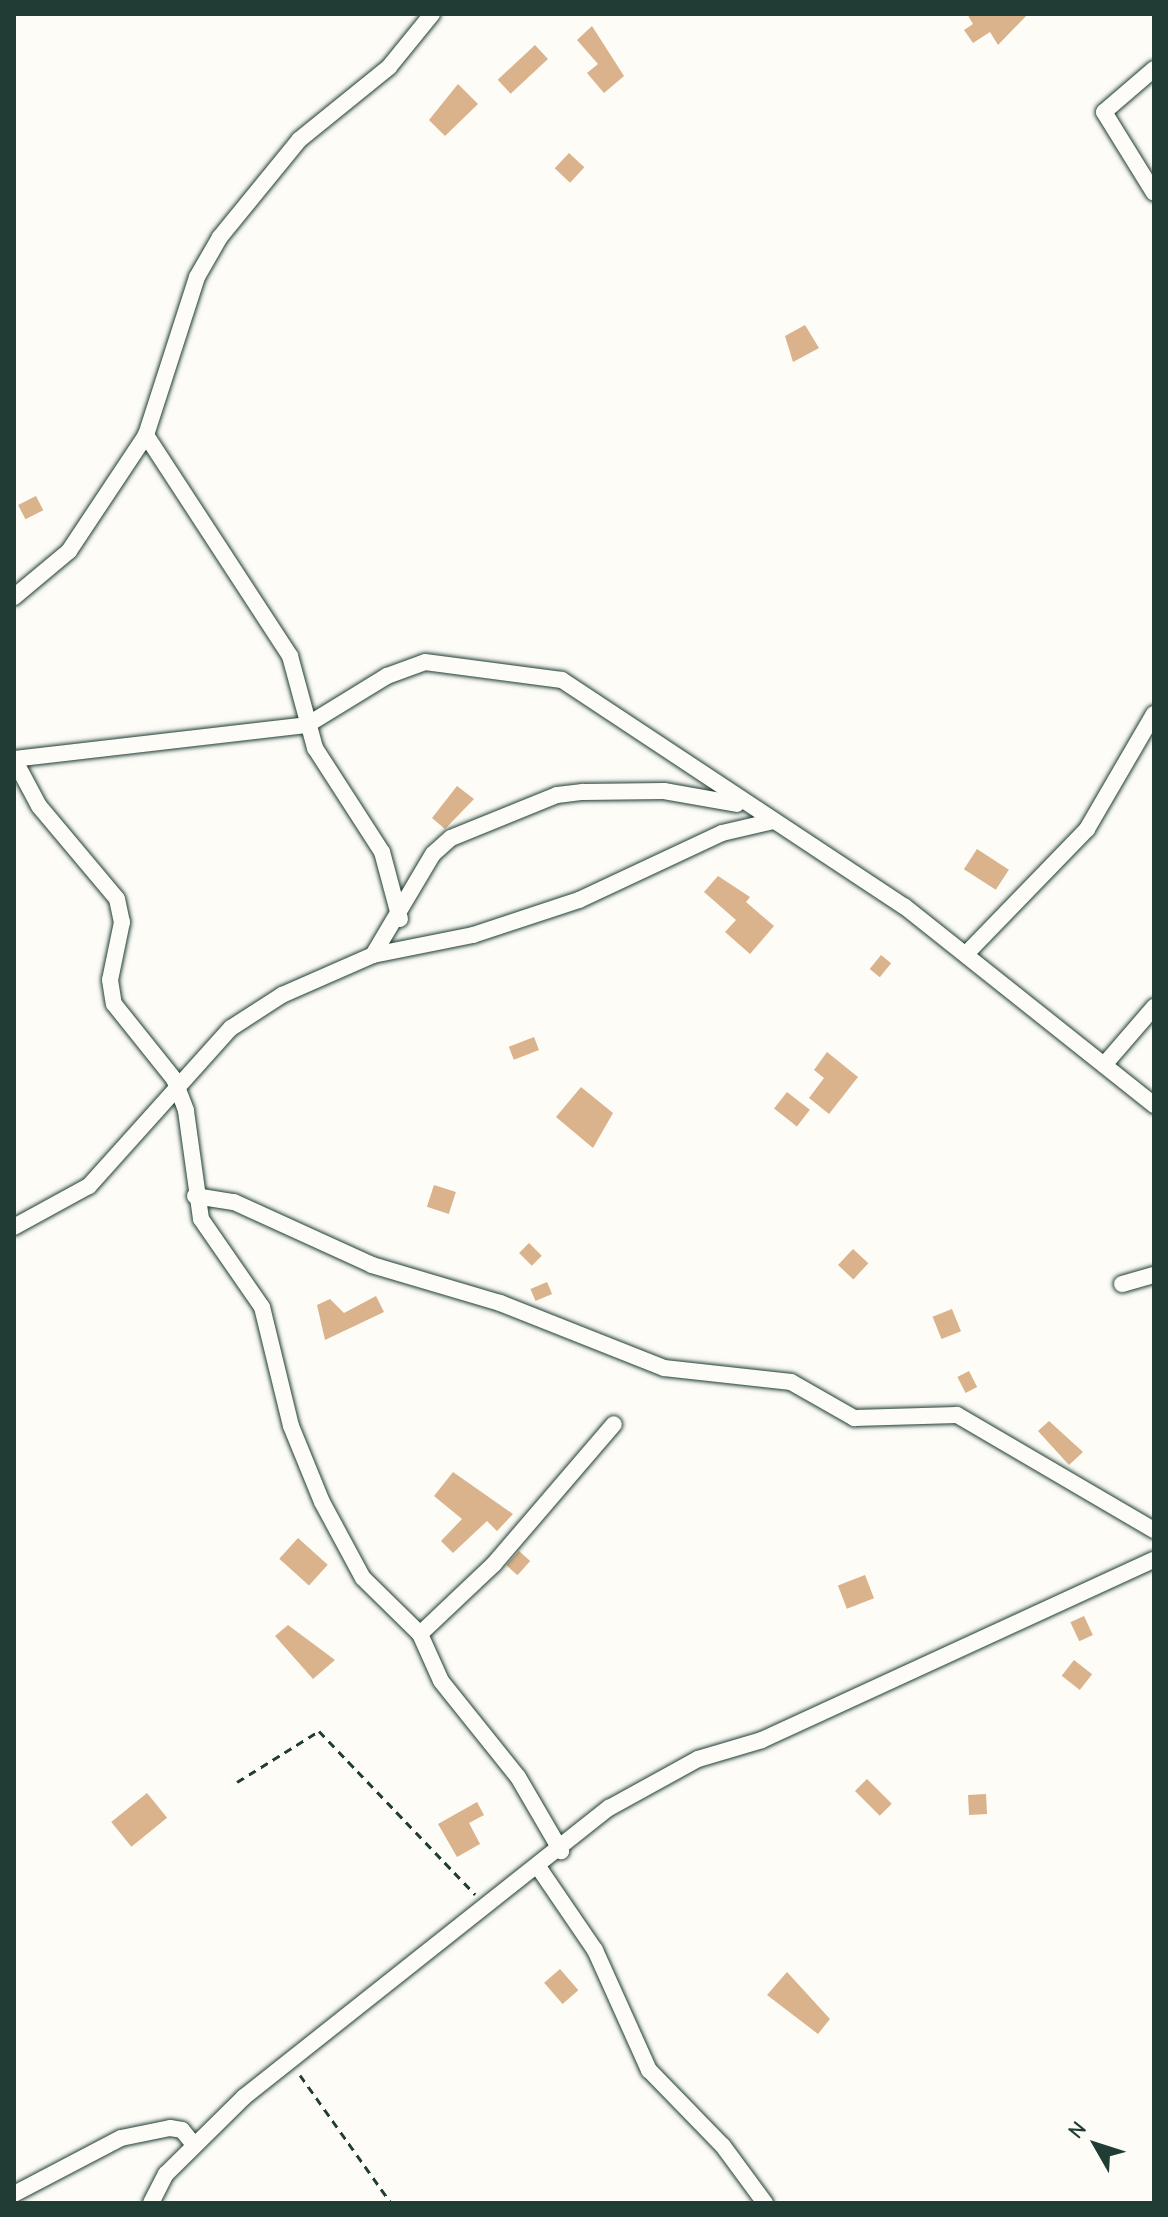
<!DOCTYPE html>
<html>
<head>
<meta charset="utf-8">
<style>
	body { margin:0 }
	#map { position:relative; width:1168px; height:2217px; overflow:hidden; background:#fdfcf7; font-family:"Comic Neue",sans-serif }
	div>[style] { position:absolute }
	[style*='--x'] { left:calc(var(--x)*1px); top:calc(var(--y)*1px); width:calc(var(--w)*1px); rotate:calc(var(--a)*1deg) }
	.building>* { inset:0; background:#dab28b; transform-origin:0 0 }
	.path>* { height:3px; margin-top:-1.5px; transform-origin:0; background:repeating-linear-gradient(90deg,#1f3d34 0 8px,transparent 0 14px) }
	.roads { filter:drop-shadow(0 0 2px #1f3d34) drop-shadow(0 0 2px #1f3d34) }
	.street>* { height:16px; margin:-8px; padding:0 8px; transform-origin:8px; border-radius:8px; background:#fdfcf7 }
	span { translate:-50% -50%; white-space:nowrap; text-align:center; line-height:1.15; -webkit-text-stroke:6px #fdfcf7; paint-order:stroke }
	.frame { position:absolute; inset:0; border:16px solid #1f3d34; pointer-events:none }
	.north { position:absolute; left:1056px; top:2105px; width:80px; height:80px; -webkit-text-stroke:6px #fdfcf7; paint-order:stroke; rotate:309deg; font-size:22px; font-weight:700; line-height:32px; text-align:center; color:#1f3d34 }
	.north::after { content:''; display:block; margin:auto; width:28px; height:36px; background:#1f3d34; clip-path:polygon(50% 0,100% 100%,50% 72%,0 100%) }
</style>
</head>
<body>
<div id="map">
	<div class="building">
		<div style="clip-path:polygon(967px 14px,1028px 14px,998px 45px,990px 32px,973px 43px,964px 30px,973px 24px)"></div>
		<div style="clip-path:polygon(592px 26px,624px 76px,604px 93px,587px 73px,598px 64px,577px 40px)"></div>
		<div style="left:535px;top:45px;width:19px;height:51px;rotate:47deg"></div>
		<div style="clip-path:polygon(458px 84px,478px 104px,445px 136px,429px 120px)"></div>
		<div style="left:569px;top:153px;width:21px;height:21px;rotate:43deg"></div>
		<div style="clip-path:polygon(805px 325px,819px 348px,793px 362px,785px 336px)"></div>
		<div style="left:36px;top:496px;width:16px;height:20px;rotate:63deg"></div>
		<div style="clip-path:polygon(457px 786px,474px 799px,445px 829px,432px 818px)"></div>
		<div style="left:977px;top:849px;width:38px;height:24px;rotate:33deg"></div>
		<div style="clip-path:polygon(718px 876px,750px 897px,746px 902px,774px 926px,750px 954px,725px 932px,736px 920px,704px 892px)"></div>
		<div style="left:881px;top:955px;width:13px;height:18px;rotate:39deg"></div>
		<div style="left:534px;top:1037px;width:14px;height:27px;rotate:69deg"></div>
		<div style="clip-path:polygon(827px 1052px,858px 1077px,829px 1114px,809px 1098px,824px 1078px,814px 1070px)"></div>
		<div style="clip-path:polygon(581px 1087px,613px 1113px,593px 1148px,556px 1117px)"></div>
		<div style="left:787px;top:1092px;width:29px;height:21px;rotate:38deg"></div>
		<div style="left:434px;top:1185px;width:23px;height:23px;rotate:18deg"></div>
		<div style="left:529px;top:1243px;width:18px;height:14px;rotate:45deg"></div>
		<div style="left:853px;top:1249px;width:21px;height:22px;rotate:43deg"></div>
		<div style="left:547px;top:1282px;width:13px;height:18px;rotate:67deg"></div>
		<div style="clip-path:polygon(376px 1296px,384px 1312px,325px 1340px,317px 1305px,330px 1299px,344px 1313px)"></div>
		<div style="left:952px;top:1309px;width:24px;height:21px;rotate:68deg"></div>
		<div style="left:969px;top:1371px;width:18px;height:13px;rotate:63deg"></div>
		<div style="clip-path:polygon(1049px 1421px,1083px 1452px,1069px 1465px,1038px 1431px)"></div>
		<div style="clip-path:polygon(453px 1472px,513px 1514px,497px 1531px,487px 1521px,453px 1553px,441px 1541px,462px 1519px,434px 1496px)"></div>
		<div style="left:298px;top:1538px;width:40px;height:28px;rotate:42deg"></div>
		<div style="left:519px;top:1551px;width:15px;height:19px;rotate:42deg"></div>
		<div style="left:865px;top:1575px;width:25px;height:29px;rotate:69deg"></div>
		<div style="left:1084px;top:1616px;width:21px;height:15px;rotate:65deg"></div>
		<div style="clip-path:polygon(288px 1625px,335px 1660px,313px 1679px,275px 1636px)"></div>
		<div style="left:1074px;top:1660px;width:23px;height:20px;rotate:38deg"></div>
		<div style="left:867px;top:1779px;width:35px;height:17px;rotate:45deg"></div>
		<div style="left:147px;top:1793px;width:32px;height:46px;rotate:51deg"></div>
		<div style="left:986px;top:1794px;width:20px;height:18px;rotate:87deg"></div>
		<div style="clip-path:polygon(477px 1802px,484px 1815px,469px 1823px,480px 1844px,457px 1857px,438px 1824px)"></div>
		<div style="left:560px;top:1969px;width:28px;height:21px;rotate:49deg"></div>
		<div style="clip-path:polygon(787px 1972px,830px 2019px,818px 2034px,767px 1995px)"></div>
	</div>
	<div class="path">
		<div style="--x:237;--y:1782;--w:97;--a:-31.9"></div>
		<div style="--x:319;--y:1731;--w:226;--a:46.3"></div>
		<div style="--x:300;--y:2075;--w:157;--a:54.6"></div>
	</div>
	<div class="roads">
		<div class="street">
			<div style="--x:1154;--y:69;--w:66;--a:139.3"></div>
			<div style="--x:1104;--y:112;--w:95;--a:58.3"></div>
			<div style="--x:14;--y:597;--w:72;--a:-39.9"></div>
			<div style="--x:69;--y:551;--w:139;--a:-56.4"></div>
			<div style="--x:14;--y:759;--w:295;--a:-6.6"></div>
			<div style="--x:307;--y:725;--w:94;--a:-31.5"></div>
			<div style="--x:387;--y:676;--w:40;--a:-20.2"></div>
			<div style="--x:425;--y:662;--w:138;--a:7.5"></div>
			<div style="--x:562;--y:680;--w:410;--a:33.5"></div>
			<div style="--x:904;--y:906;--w:320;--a:38.5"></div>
			<div style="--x:14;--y:759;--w:53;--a:62"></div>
			<div style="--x:39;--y:806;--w:121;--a:50"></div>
			<div style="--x:117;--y:899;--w:24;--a:78"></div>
			<div style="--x:122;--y:922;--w:59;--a:101.7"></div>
			<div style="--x:110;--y:980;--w:24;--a:81"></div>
			<div style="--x:114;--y:1004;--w:96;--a:51.3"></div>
			<div style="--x:174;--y:1079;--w:34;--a:69"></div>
			<div style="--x:186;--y:1111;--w:109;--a:82.1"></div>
			<div style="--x:201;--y:1219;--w:107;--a:55.3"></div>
			<div style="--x:262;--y:1307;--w:122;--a:76.3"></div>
			<div style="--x:291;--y:1426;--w:82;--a:67.8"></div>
			<div style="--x:322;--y:1502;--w:86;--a:61.7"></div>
			<div style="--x:363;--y:1578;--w:80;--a:44.5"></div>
			<div style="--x:420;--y:1634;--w:51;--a:65.9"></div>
			<div style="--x:441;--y:1681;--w:123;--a:51.3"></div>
			<div style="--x:518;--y:1777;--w:86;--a:59.8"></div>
			<div style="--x:400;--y:919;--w:69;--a:-105"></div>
			<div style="--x:382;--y:852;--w:124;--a:-122.8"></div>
			<div style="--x:315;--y:748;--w:95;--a:-105.2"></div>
			<div style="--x:290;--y:656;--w:264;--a:-123.1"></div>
			<div style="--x:146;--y:435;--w:166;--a:-72.1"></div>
			<div style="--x:197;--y:277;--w:46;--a:-60.1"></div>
			<div style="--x:220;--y:237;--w:125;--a:-50.8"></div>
			<div style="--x:299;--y:140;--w:116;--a:-39"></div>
			<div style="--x:389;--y:67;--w:68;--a:-50.9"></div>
			<div style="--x:967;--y:953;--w:173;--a:-45.9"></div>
			<div style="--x:1087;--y:829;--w:133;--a:-59.8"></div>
			<div style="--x:373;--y:955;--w:102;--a:-11.3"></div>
			<div style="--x:473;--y:935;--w:112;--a:-18.3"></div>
			<div style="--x:579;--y:900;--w:158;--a:-25.1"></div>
			<div style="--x:722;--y:833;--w:53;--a:-13"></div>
			<div style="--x:1104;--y:1065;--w:77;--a:-49.2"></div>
			<div style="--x:195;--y:1196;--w:39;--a:9"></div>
			<div style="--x:234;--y:1202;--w:152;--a:24.5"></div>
			<div style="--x:372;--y:1265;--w:134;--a:16.5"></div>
			<div style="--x:500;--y:1303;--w:176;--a:21.6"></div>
			<div style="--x:664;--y:1368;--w:128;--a:6.3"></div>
			<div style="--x:791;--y:1382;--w:73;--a:29.7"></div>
			<div style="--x:854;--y:1418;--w:103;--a:-1.7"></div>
			<div style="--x:957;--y:1415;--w:228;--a:30.3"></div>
			<div style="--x:14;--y:1227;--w:85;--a:-28.7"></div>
			<div style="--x:89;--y:1186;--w:212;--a:-48.1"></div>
			<div style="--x:231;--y:1028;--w:61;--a:-32.9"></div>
			<div style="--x:282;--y:995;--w:99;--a:-23.7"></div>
			<div style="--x:373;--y:955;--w:117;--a:-59.3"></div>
			<div style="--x:433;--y:854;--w:24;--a:-42"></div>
			<div style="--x:451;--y:838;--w:114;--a:-22.1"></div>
			<div style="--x:557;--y:795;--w:26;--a:-7"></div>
			<div style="--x:583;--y:792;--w:81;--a:-0.7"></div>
			<div style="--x:664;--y:791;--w:74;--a:10.1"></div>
			<div style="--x:1122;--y:1284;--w:33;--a:-16"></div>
			<div style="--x:420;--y:1634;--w:102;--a:-43.4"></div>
			<div style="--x:494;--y:1564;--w:184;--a:-49.4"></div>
			<div style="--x:539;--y:1868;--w:99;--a:55.7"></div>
			<div style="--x:595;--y:1950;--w:132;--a:65.8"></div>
			<div style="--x:649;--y:2070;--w:106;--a:45.8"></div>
			<div style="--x:723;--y:2146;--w:71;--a:53.6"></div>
			<div style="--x:14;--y:2194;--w:121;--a:-27.6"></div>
			<div style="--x:121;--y:2138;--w:50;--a:-11.5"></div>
			<div style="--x:170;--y:2128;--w:12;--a:9"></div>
			<div style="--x:182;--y:2130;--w:19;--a:51"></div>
			<div style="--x:151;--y:2203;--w:33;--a:-63"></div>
			<div style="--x:166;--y:2174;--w:110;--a:-44.6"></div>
			<div style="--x:244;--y:2097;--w:466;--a:-38.4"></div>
			<div style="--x:609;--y:1808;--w:102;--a:-28.8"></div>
			<div style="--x:698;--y:1759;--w:67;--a:-16.5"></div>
			<div style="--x:762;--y:1740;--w:431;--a:-24.7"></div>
		</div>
	</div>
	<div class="frame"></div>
	<div class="north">N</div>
</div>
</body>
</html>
